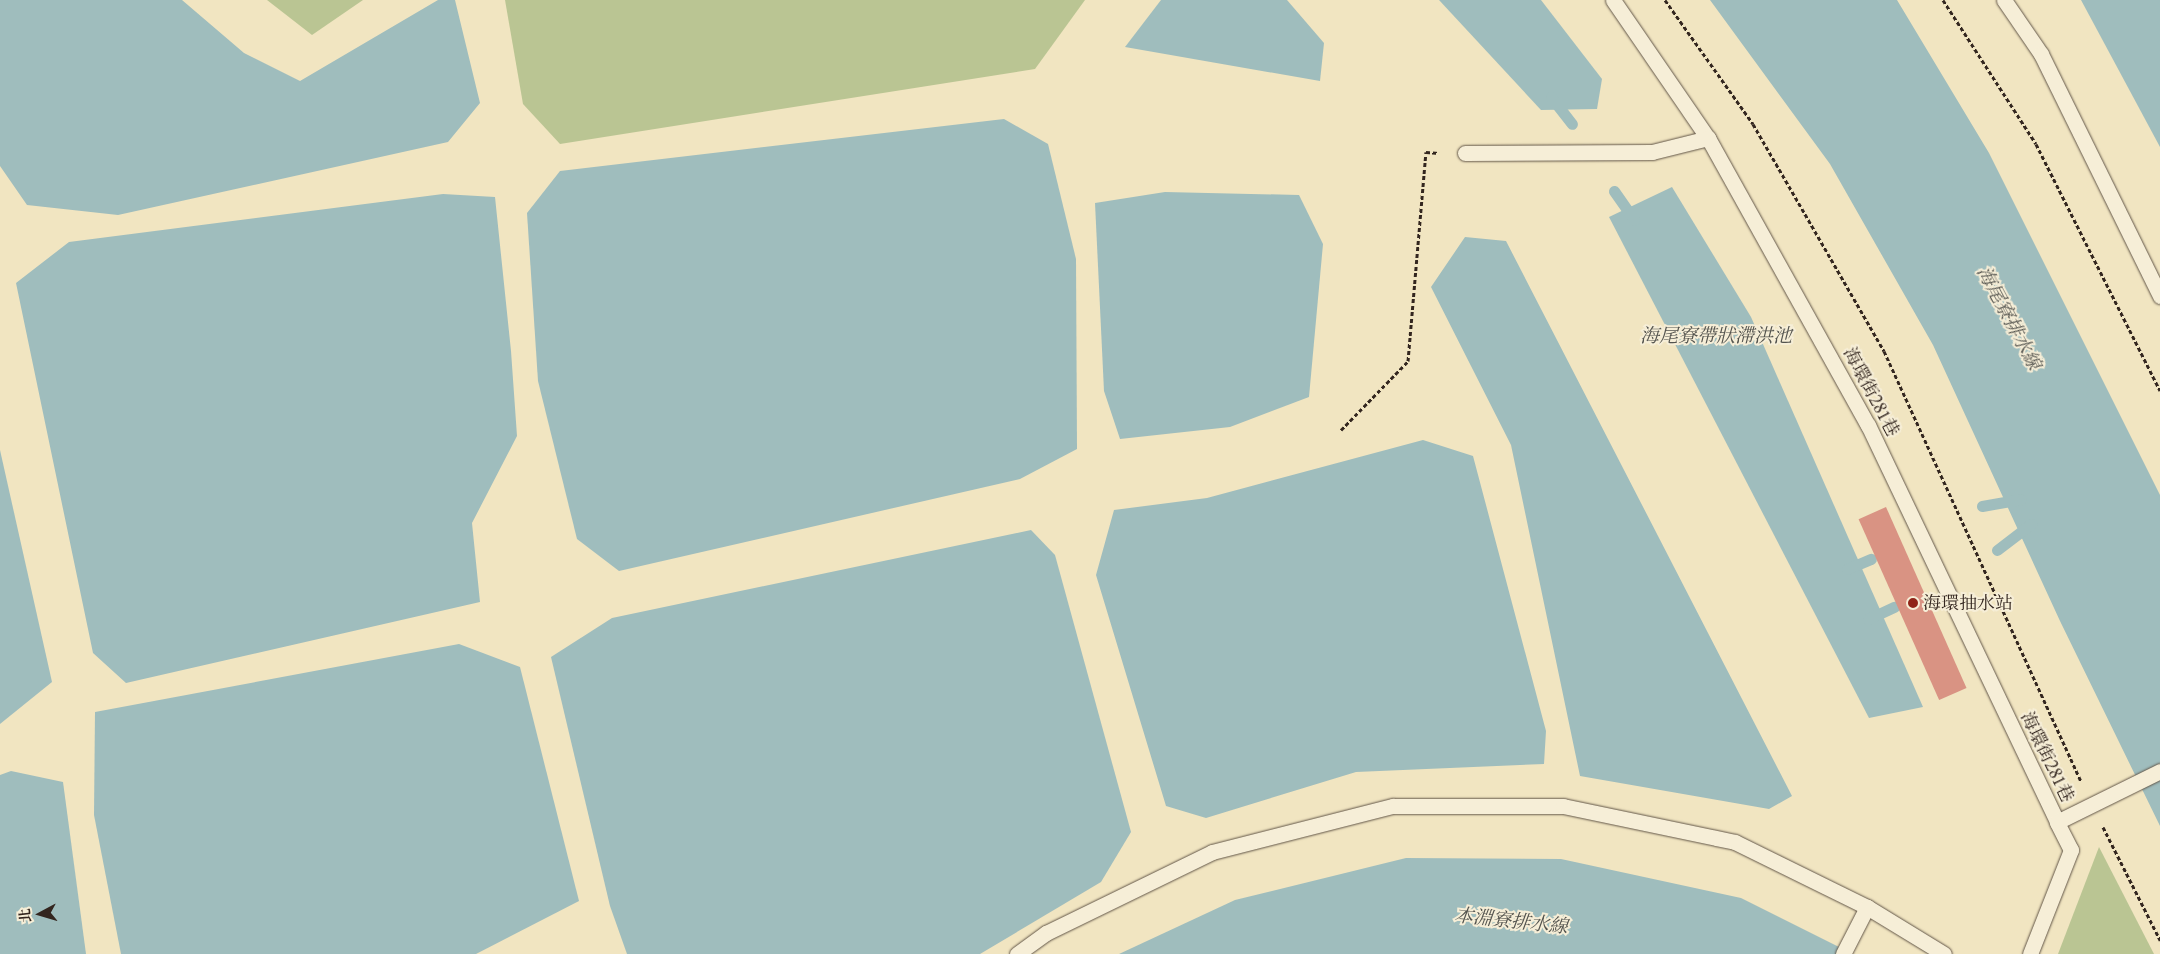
<!DOCTYPE html>
<html>
<head>
<meta charset="utf-8">
<style>
	body { margin:0 }
	#map { position:relative; width:2160px; height:954px; overflow:hidden; background:#f1e5c1; font-family:"EB Garamond","Noto Serif TC",serif }
	div>[style] { position:absolute }
	[style*='--x'] { left:calc(var(--x)*1px); top:calc(var(--y)*1px); width:calc(var(--w)*1px); rotate:calc(var(--a)*1deg) }
	.green>* { inset:0; background:#bac593 }
	.water>* { inset:0; background:#9fbdbd }
	.stream>* { height:11px; margin:-5.5px; padding:0 5.5px; transform-origin:5.5px; border-radius:5.5px; background:#9fbdbd }
	.building>* { inset:0; background:#d99383; transform-origin:0 0 }
	.path>* { height:3px; margin-top:-1.5px; transform-origin:0; background:repeating-linear-gradient(90deg,#33261f 0 4px,transparent 0 6.5px) }
	.roads { filter:drop-shadow(0 0 1px #625648) drop-shadow(0 0 1px #625648) }
	.lane>* { height:15px; margin:-7.5px; padding:0 7.5px; transform-origin:7.5px; border-radius:7.5px; background:#f6eed7 }
	.dots>* { width:14px; height:14px; translate:-50% -50%; box-sizing:border-box; border:2px solid #f6eed7; border-radius:50% }
	span { translate:-50% -50%; white-space:nowrap; text-align:center; line-height:1.15; -webkit-text-stroke:4px #f6eed7; paint-order:stroke }
	.street-label { font-size:18px; color:#33261f }
	.poi-label { font-size:18px; color:#33261f }
	.left { translate:0 -50%; text-align:left }
	.water-label { font-size:19px; color:#53534e; font-style:italic }
	.north { position:absolute; left:15px; top:889px; width:50px; height:50px; -webkit-text-stroke:4px #f6eed7; paint-order:stroke; rotate:264deg; font-size:14px; font-weight:700; line-height:20px; text-align:center; color:#33261f }
	.north::after { content:''; display:block; margin:auto; width:18px; height:22px; background:#33261f; clip-path:polygon(50% 0,100% 100%,50% 72%,0 100%) }
</style>
</head>
<body>
<div id="map">
	<div class="green">
		<div style="clip-path:polygon(267px 0,363px 0,312px 35px)"></div>
		<div style="clip-path:polygon(505px 0,1085px 0,1035px 69px,560px 144px,523px 104px)"></div>
		<div style="clip-path:polygon(2099px 847px,2154px 954px,2058px 954px)"></div>
	</div>
	<div class="water">
		<div style="clip-path:polygon(0 0,182px 0,244px 53px,300px 81px,438px 0,455px 0,480px 103px,448px 142px,118px 215px,27px 205px,0 166px)"></div>
		<div style="clip-path:polygon(1161px 0,1287px 0,1324px 43px,1320px 81px,1125px 47px)"></div>
		<div style="clip-path:polygon(1439px 0,1541px 0,1602px 79px,1597px 109px,1541px 110px)"></div>
		<div style="clip-path:polygon(1710px 0,1897px 0,1989px 153px,2160px 495px,2160px 826px,2060px 621px,1933px 345px,1830px 164px)"></div>
		<div style="clip-path:polygon(2081px 0,2160px 0,2160px 147px)"></div>
		<div style="clip-path:polygon(1004px 119px,1048px 144px,1076px 259px,1077px 449px,1020px 479px,619px 571px,577px 539px,538px 381px,527px 213px,560px 171px)"></div>
		<div style="clip-path:polygon(1672px 187px,1751px 317px,1923px 707px,1869px 718px,1609px 217px)"></div>
		<div style="clip-path:polygon(1165px 192px,1299px 195px,1323px 244px,1309px 397px,1230px 427px,1120px 439px,1104px 391px,1095px 203px)"></div>
		<div style="clip-path:polygon(443px 194px,495px 197px,511px 351px,517px 436px,472px 523px,480px 602px,126px 683px,93px 653px,16px 283px,69px 242px)"></div>
		<div style="clip-path:polygon(1465px 237px,1506px 241px,1792px 796px,1769px 809px,1580px 776px,1511px 445px,1431px 287px)"></div>
		<div style="clip-path:polygon(1423px 440px,1473px 456px,1546px 731px,1544px 764px,1356px 772px,1206px 818px,1166px 806px,1096px 575px,1114px 510px,1207px 498px)"></div>
		<div style="clip-path:polygon(0 450px,52px 682px,0 724px)"></div>
		<div style="clip-path:polygon(1031px 530px,1055px 555px,1131px 832px,1101px 882px,980px 954px,627px 954px,610px 906px,551px 657px,612px 618px)"></div>
		<div style="clip-path:polygon(459px 644px,520px 667px,579px 901px,476px 954px,121px 954px,94px 815px,95px 712px)"></div>
		<div style="clip-path:polygon(11px 771px,63px 782px,86px 954px,0 954px,0 775px)"></div>
		<div style="clip-path:polygon(1406px 858px,1561px 859px,1741px 898px,1853px 954px,1119px 954px,1235px 900px)"></div>
	</div>
	<div class="stream">
		<div style="--x:1551;--y:97;--w:34;--a:52"></div>
		<div style="--x:1614;--y:191;--w:35;--a:55"></div>
		<div style="--x:1982;--y:506;--w:39;--a:-10"></div>
		<div style="--x:1997;--y:550;--w:43;--a:-37.4"></div>
		<div style="--x:1847;--y:569;--w:26;--a:-23"></div>
		<div style="--x:1868;--y:619;--w:29;--a:-25"></div>
	</div>
	<div class="building">
		<div style="left:1886px;top:507px;width:198px;height:30px;rotate:66deg"></div>
	</div>
	<div class="path">
		<div style="--x:1665;--y:0;--w:152;--a:54.6"></div>
		<div style="--x:1753;--y:124;--w:262;--a:60"></div>
		<div style="--x:1884;--y:351;--w:473;--a:65.4"></div>
		<div style="--x:1943;--y:0;--w:171;--a:57.1"></div>
		<div style="--x:2036;--y:144;--w:276;--a:63.3"></div>
		<div style="--x:1341;--y:430;--w:96;--a:-45.8"></div>
		<div style="--x:1408;--y:361;--w:210;--a:-85.1"></div>
		<div style="--x:1426;--y:152;--w:13;--a:4"></div>
		<div style="--x:2103;--y:827;--w:127;--a:63.2"></div>
	</div>
	<div class="roads">
		<div class="lane">
			<div style="--x:1613;--y:0;--w:168;--a:55.5"></div>
			<div style="--x:1708;--y:138;--w:329;--a:60.9"></div>
			<div style="--x:1868;--y:425;--w:440;--a:64.5"></div>
			<div style="--x:2004;--y:0;--w:65;--a:55.6"></div>
			<div style="--x:2041;--y:54;--w:270;--a:63.8"></div>
			<div style="--x:1465;--y:153;--w:187;--a:-0.3"></div>
			<div style="--x:1652;--y:152;--w:58;--a:-14"></div>
			<div style="--x:1017;--y:954;--w:36;--a:-36"></div>
			<div style="--x:1046;--y:933;--w:185;--a:-26"></div>
			<div style="--x:1212;--y:852;--w:187;--a:-14.3"></div>
			<div style="--x:1393;--y:806;--w:170;--a:0"></div>
			<div style="--x:1563;--y:806;--w:176;--a:11.8"></div>
			<div style="--x:1735;--y:842;--w:147;--a:26.2"></div>
			<div style="--x:1867;--y:907;--w:90;--a:31.4"></div>
			<div style="--x:1843;--y:954;--w:53;--a:-62.9"></div>
			<div style="--x:2030;--y:954;--w:112;--a:-68.5"></div>
			<div style="--x:2071;--y:850;--w:31;--a:-117"></div>
			<div style="--x:2057;--y:822;--w:115;--a:-26.3"></div>
		</div>
	</div>
	<div class="dots">
		<div style="left:1913px;top:603px;background:#8f2418"></div>
	</div>
	<div class="street-label">
		<span style="left:1871px;top:392px;rotate:62deg">海環街281巷</span>
		<span style="left:2047px;top:757px;rotate:64deg">海環街281巷</span>
	</div>
	<div class="poi-label">
		<span class="left" style="left:1923px;top:603px">海環抽水站</span>
	</div>
	<div class="water-label">
		<span style="left:2009px;top:318px;rotate:62deg">海尾寮排水線</span>
		<span style="left:1716px;top:336px">海尾寮帶狀滯洪池</span>
		<span style="left:1511px;top:921px;rotate:6deg">本淵寮排水線</span>
	</div>
	<div class="north">北</div>
</div>
</body>
</html>
